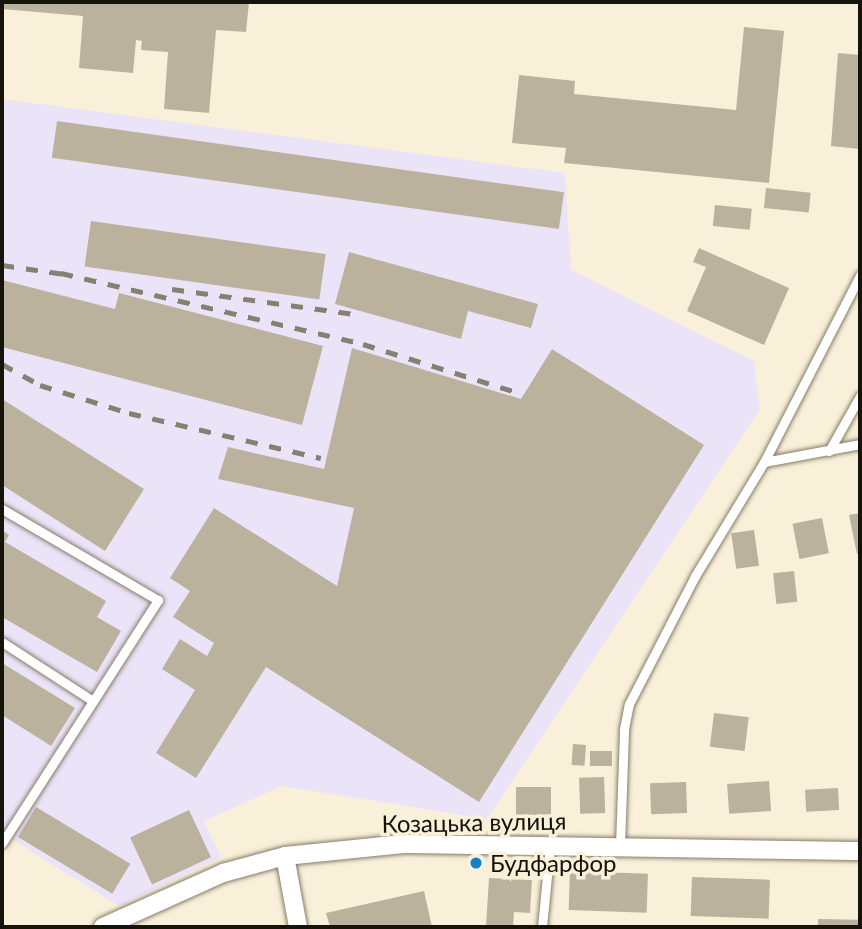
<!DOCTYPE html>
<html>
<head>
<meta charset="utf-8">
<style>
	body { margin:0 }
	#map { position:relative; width:862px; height:929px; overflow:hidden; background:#f9f0da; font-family:Lato,sans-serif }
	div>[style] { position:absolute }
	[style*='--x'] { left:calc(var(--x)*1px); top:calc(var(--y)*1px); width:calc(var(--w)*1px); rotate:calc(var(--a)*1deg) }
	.industrial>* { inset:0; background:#ebe3f8 }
	.building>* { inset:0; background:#bbb29d; transform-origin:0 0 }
	.roads { filter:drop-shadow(0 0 2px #857d69) drop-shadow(0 0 2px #857d69) }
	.service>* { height:9px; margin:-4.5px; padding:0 4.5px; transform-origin:4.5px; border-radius:4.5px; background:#fff }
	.minor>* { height:18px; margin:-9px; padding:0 9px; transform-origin:9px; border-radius:9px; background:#fff }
	.rail>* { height:5px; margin-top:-2.5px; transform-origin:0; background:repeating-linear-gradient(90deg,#868071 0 12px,transparent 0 24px) }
	.dots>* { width:19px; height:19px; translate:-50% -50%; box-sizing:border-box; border:4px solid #f9f0da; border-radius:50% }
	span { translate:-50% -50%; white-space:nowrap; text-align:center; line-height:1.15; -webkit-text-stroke:7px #f9f0da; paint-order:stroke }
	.street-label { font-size:24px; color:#16130b }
	.poi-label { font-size:24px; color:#16130b }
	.left { translate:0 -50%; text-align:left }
	.frame { position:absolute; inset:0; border:4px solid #16130b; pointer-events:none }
</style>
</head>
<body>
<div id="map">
	<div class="industrial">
		<div style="clip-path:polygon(2px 99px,565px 173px,571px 270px,754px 361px,760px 409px,487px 819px,282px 786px,204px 821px,221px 857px,119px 906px,2px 833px)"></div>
	</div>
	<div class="building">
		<div style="clip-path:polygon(2px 2px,249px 2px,246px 32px,216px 30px,209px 113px,164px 109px,168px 52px,141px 50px,142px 41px,136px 40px,133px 73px,79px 68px,83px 16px,2px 9px)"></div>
		<div style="clip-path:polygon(744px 27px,784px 31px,769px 183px,564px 163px,566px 148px,512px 143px,519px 75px,575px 81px,574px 94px,736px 110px)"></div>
		<div style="clip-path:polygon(838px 53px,860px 55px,860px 149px,831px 146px)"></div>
		<div style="left:57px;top:121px;width:512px;height:37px;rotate:8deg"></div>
		<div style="left:766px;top:188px;width:45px;height:20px;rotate:6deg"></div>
		<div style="left:715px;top:205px;width:37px;height:21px;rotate:6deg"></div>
		<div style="left:91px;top:221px;width:237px;height:46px;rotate:8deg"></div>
		<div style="clip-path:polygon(699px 248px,789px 288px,764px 345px,687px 311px,706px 267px,693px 262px)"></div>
		<div style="clip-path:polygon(349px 252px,538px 304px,531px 328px,468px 311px,461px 339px,335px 304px)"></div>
		<div style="clip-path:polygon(2px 280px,115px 309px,119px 293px,323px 346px,302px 425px,2px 347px)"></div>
		<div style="clip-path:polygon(352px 348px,521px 399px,552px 349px,704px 445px,479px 802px,266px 667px,196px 778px,156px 753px,195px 690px,162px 669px,180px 639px,207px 656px,214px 643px,173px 617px,190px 591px,170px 578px,214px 508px,337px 586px,354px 508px,218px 479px,228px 447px,324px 469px)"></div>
		<div style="clip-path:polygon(2px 399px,144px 489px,105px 551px,2px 485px)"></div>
		<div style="clip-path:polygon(860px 513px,860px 553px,857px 554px,849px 515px)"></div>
		<div style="left:822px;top:518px;width:36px;height:30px;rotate:79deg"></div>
		<div style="clip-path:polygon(2px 530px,9px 535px,5px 542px,106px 601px,97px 617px,121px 631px,97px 672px,2px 617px)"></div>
		<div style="left:754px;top:530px;width:36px;height:23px;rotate:82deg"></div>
		<div style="left:794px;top:571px;width:31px;height:21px;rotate:84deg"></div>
		<div style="clip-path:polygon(2px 663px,75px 708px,51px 746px,2px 715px)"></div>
		<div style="left:714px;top:713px;width:35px;height:34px;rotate:7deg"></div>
		<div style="left:573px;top:744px;width:13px;height:21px;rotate:4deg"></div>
		<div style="left:590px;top:751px;width:22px;height:15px"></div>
		<div style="left:604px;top:777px;width:36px;height:25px;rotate:88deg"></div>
		<div style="left:769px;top:781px;width:30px;height:42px;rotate:86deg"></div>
		<div style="left:686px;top:782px;width:31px;height:36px;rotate:88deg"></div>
		<div style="left:516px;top:787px;width:35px;height:28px"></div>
		<div style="left:838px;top:788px;width:22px;height:33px;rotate:87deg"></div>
		<div style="left:36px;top:807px;width:110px;height:35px;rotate:31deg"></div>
		<div style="left:189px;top:810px;width:52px;height:65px;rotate:65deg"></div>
		<div style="left:570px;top:871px;width:78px;height:39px;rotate:2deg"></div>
		<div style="left:692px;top:877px;width:78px;height:39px;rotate:2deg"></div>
		<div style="clip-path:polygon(489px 878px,532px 880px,530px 913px,514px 912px,513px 927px,486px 927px)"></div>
		<div style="clip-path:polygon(424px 891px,432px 927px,330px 927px,326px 913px)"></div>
		<div style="left:818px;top:919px;width:42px;height:8px;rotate:1deg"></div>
	</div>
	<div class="roads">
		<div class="service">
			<div style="--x:829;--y:451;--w:63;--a:-60.6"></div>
			<div style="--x:764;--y:462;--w:98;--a:-10.6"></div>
			<div style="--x:2;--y:509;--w:181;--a:30.3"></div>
			<div style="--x:158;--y:600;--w:289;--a:122.7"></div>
			<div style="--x:2;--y:642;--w:108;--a:33"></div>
			<div style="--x:620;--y:846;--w:117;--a:-88"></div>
			<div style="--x:624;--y:729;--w:25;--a:-79"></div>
			<div style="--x:629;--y:704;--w:144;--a:-62.7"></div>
			<div style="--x:695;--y:576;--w:133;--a:-58.8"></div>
			<div style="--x:764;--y:462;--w:210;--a:-62.8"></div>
			<div style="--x:542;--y:927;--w:82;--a:-84.4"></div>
		</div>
		<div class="minor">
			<div style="--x:285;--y:856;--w:72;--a:79.6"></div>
			<div style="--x:103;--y:927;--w:132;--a:-24.2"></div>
			<div style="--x:223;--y:873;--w:64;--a:-15.3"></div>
			<div style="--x:285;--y:856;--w:119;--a:-5.8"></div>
			<div style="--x:403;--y:844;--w:457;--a:0.9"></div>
		</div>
	</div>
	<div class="rail">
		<div style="--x:2;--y:265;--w:70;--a:8.2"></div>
		<div style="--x:61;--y:273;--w:310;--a:13.2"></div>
		<div style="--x:363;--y:344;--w:164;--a:17.4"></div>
		<div style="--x:172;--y:289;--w:184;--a:7.8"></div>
		<div style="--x:2;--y:364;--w:43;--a:28.9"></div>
		<div style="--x:40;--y:385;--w:93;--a:17.5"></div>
		<div style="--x:129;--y:413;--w:197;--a:13.2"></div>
	</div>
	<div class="dots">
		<div style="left:476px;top:863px;background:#1480ca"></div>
	</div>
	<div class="street-label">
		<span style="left:474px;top:822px;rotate:-1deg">Козацька вулиця</span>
	</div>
	<div class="poi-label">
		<span class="left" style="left:490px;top:863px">Будфарфор</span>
	</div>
	<div class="frame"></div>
</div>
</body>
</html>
